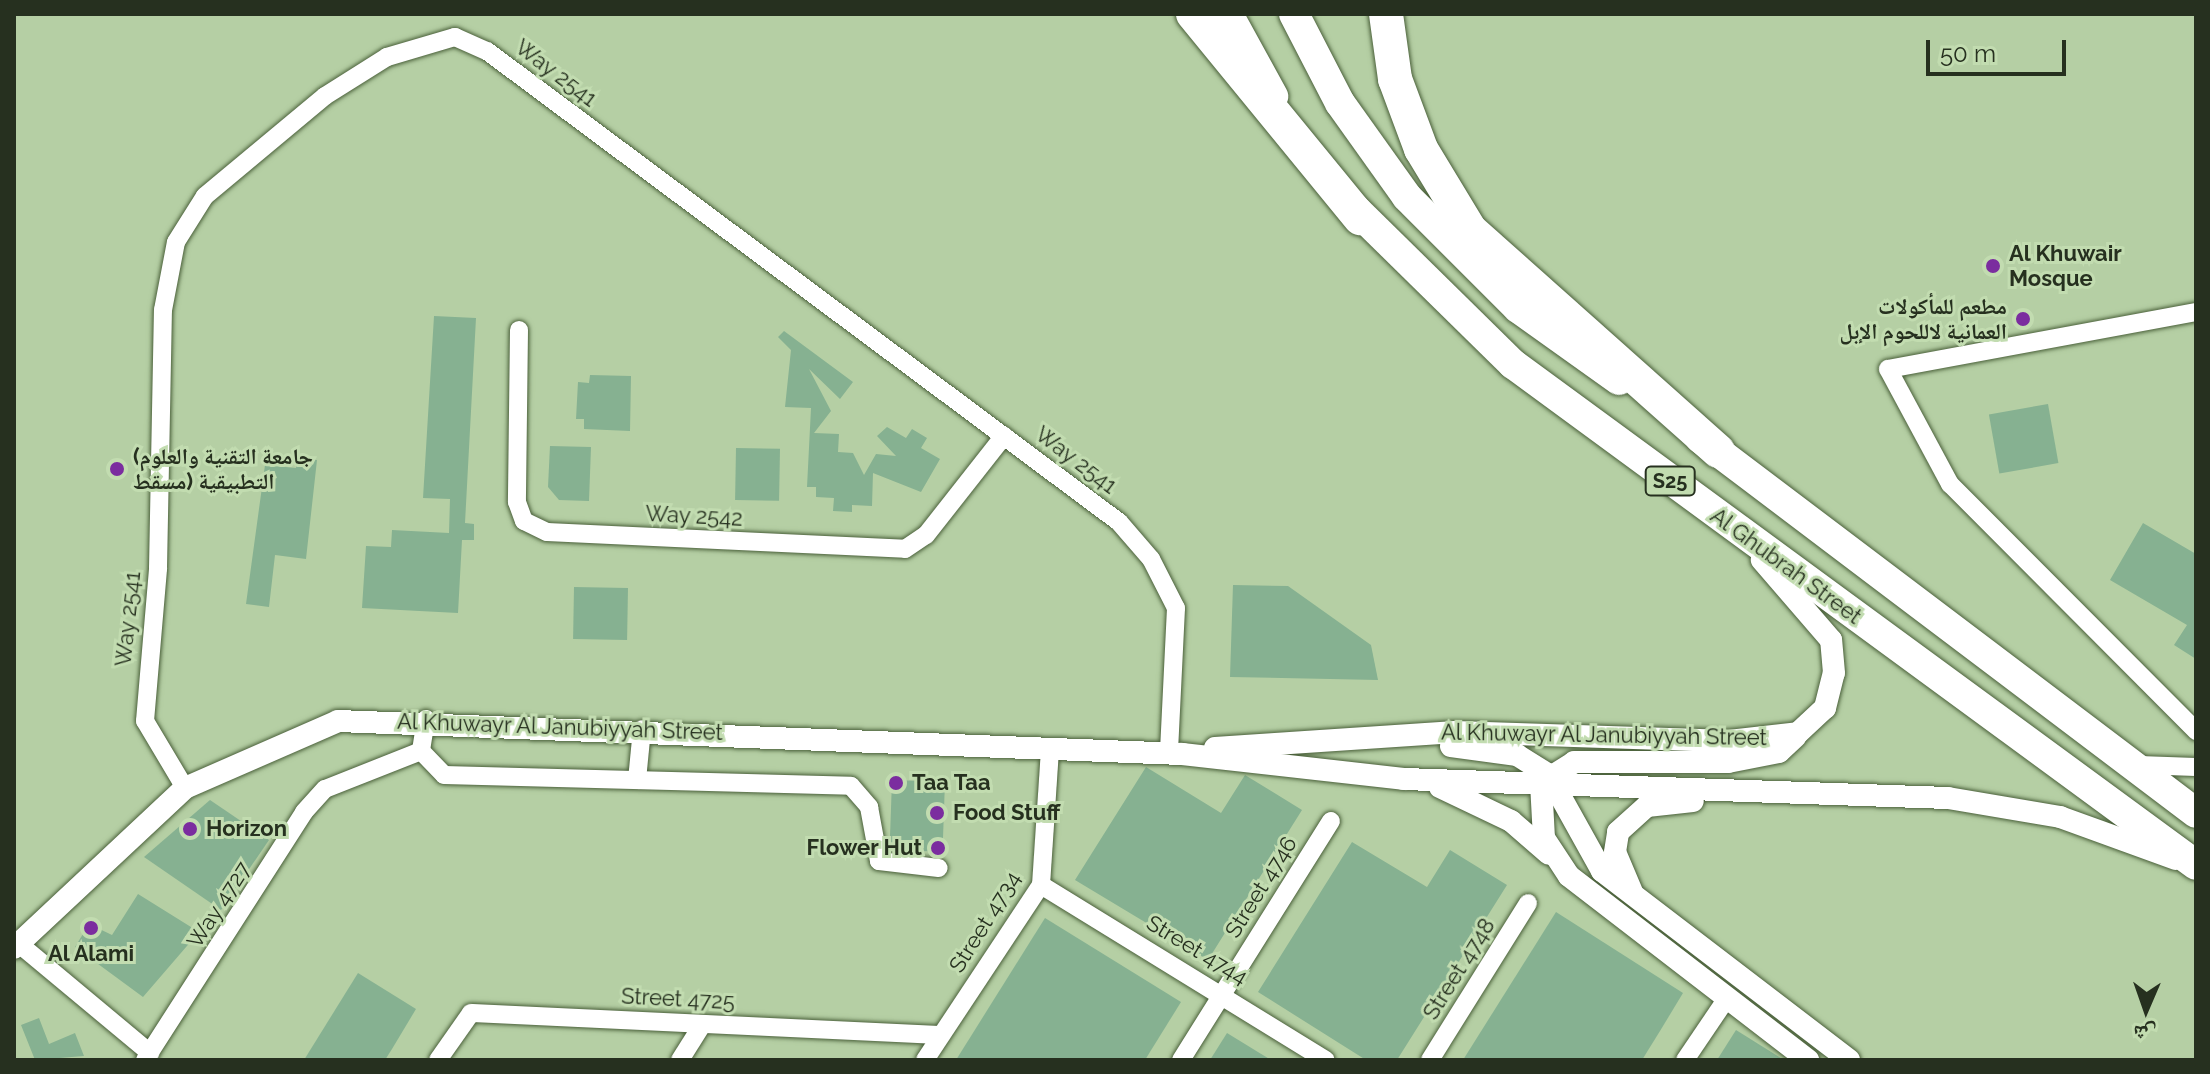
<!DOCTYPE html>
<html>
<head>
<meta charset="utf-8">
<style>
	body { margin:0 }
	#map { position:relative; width:2210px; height:1074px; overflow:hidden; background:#b5cfa4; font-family:Raleway,"Noto Naskh Arabic",sans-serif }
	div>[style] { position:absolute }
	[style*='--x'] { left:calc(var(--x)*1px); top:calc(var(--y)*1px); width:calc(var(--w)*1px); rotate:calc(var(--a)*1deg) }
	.building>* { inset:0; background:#86b191; transform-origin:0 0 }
	.roads { filter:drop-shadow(0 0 2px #4a603a) drop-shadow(0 0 2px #4a603a) }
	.minor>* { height:18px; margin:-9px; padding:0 9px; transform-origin:9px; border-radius:9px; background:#fff }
	.tertiary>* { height:22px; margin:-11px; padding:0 11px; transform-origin:11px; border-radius:11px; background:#fff }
	.primary>* { height:30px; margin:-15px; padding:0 15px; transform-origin:15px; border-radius:15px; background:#fff }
	.motorway>* { height:34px; margin:-17px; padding:0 17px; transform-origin:17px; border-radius:17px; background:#fff }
	.dots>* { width:22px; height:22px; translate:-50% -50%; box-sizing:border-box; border:4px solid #c2dcb0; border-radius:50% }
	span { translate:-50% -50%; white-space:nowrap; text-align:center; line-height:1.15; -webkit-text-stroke:6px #c2dcb0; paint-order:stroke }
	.shield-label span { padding:2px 6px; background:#c2dcb0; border:2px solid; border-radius:6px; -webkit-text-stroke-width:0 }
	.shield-label { font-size:20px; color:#26301f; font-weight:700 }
	.street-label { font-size:22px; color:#26301f }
	.poi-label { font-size:22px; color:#26301f; font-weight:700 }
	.left { translate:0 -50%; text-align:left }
	.right { translate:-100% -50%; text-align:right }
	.frame { position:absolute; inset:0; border:16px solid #26301f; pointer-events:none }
	.north { position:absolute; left:2106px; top:970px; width:80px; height:80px; -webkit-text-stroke:6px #c2dcb0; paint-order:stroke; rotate:182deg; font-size:22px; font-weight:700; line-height:32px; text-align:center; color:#26301f }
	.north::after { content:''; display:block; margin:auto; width:28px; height:36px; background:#26301f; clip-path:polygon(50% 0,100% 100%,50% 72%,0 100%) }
	.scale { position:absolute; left:1926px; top:40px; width:140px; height:36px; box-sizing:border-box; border:4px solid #26301f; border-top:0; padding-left:10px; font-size:24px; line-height:28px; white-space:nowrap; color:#26301f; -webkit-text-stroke:6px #c2dcb0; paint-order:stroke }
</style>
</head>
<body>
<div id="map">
	<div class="building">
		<div style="clip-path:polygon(434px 316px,476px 318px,465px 523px,474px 524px,474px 540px,462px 540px,458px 613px,362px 608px,366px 546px,391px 547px,392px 530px,449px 533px,450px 499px,423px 498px)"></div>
		<div style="clip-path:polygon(784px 331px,853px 382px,840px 399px,809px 369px,831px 411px,814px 433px,839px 434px,838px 452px,853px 453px,864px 475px,876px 454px,896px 456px,877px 436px,887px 427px,906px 438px,912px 429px,927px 438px,921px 448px,940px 459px,921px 492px,873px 473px,872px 506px,852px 505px,852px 512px,833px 511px,834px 498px,816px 497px,816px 487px,807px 487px,811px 408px,785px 407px,791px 350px,778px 337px)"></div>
		<div style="clip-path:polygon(590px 375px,631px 376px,630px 431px,584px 429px,584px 419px,576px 419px,578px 382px,589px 383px)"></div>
		<div style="left:2048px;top:404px;width:60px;height:60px;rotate:80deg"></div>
		<div style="clip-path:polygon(550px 446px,591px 447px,589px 501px,559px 500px,548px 487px)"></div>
		<div style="left:736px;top:448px;width:44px;height:52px;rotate:1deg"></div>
		<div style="clip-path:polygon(297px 457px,317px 460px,306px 559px,275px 555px,269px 607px,246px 604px,265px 465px,296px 468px)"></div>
		<div style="clip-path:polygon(2143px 523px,2196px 554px,2196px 659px,2174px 645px,2187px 625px,2110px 580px)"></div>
		<div style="clip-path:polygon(1233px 585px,1288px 586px,1371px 645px,1378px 680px,1230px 677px)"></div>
		<div style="left:574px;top:587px;width:54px;height:52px;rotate:1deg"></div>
		<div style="clip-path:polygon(1146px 767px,1221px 813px,1245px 775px,1302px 810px,1208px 960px,1075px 880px)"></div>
		<div style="left:892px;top:780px;width:53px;height:70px;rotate:2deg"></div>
		<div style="clip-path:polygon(210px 800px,269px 840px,221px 910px,144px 857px)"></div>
		<div style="clip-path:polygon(1352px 842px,1427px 887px,1450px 850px,1507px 885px,1397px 1060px,1366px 1060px,1258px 992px)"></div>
		<div style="clip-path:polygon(138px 894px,199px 932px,143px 997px,75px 947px,89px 924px,112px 935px)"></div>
		<div style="clip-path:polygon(1556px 912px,1683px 993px,1660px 1031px,1642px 1060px,1463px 1060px)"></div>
		<div style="clip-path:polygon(1045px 918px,1181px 1002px,1145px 1060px,956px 1060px)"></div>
		<div style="clip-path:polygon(358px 973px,416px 1009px,392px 1049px,385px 1060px,304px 1060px)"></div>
		<div style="clip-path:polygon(39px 1018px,49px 1044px,75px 1033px,84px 1056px,35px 1060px,21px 1025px)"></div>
		<div style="clip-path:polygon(1736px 1030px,1784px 1060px,1717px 1060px)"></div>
		<div style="clip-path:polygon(1227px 1033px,1271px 1060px,1210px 1060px)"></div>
	</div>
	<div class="roads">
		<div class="minor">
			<div style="--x:2196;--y:312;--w:313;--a:169.5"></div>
			<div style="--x:1888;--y:369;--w:131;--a:61.7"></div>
			<div style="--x:1950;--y:484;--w:349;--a:45.1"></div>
			<div style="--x:519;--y:330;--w:172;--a:90.7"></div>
			<div style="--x:517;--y:502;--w:20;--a:70"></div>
			<div style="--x:524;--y:521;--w:25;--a:26"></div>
			<div style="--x:547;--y:532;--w:358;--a:2.7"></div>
			<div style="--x:905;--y:549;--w:25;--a:-34"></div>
			<div style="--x:926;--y:535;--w:126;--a:-51.8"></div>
			<div style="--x:426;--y:719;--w:32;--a:99"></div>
			<div style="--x:421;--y:751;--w:33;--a:46"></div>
			<div style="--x:444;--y:775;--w:407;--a:1.5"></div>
			<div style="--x:851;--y:786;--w:28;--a:49"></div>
			<div style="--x:869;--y:807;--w:55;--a:79.5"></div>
			<div style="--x:879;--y:861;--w:60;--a:6.7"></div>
			<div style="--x:2139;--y:765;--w:57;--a:2"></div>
			<div style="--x:637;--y:780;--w:51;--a:-84.4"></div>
			<div style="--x:185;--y:788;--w:78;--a:-120.8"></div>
			<div style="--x:145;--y:721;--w:154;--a:-85.1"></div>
			<div style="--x:158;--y:568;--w:258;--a:-88.9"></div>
			<div style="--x:163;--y:310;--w:69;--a:-79.2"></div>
			<div style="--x:176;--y:242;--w:54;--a:-57.8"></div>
			<div style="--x:205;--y:196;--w:156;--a:-39.8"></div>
			<div style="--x:325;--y:96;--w:73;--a:-32.2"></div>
			<div style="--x:387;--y:57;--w:71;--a:-16.4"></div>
			<div style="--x:455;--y:37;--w:35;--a:24"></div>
			<div style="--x:487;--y:51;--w:788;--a:36.7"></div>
			<div style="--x:1119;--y:522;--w:49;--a:49.1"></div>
			<div style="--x:1151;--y:559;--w:55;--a:63"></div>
			<div style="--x:1176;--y:608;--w:145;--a:92.8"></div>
			<div style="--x:1041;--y:885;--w:334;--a:31.6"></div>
			<div style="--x:18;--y:943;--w:172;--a:39.8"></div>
			<div style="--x:145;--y:1060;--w:295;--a:-57.3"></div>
			<div style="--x:304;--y:812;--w:31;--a:-48"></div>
			<div style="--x:325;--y:789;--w:103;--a:-21.6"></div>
			<div style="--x:438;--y:1060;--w:57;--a:-54.9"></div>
			<div style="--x:471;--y:1013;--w:470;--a:2.7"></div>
			<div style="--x:680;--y:1060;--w:41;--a:-57.8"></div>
			<div style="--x:925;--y:1060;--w:210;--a:-56.5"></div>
			<div style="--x:1041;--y:885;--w:136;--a:-86.2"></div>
			<div style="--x:1181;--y:1060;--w:282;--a:-57.9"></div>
			<div style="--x:1430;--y:1060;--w:185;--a:-58"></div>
			<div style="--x:1685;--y:1060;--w:75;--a:-55.9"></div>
		</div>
		<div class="tertiary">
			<div style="--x:1451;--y:746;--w:67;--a:7.8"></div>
			<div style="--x:1517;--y:755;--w:36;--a:32"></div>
			<div style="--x:1548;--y:774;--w:111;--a:60.9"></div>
			<div style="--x:1602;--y:871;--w:311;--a:37.4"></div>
			<div style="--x:1215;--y:748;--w:241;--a:-3.8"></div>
			<div style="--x:1455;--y:732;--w:274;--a:1.9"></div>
			<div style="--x:1729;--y:741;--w:69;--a:-6.6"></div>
			<div style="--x:1798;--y:733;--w:37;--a:-43"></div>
			<div style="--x:1825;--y:708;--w:36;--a:-76"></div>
			<div style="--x:1834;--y:673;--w:33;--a:-95"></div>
			<div style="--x:1831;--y:640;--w:106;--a:-130.8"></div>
			<div style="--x:1541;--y:783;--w:55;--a:86.9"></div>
			<div style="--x:1544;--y:838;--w:45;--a:56.7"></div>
			<div style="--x:1569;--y:876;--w:302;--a:37.6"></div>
			<div style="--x:1541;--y:783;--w:39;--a:-32"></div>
			<div style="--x:1574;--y:762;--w:154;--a:0"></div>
			<div style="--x:1728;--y:762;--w:52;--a:-11.1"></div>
			<div style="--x:1779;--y:752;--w:22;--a:-43"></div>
			<div style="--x:1440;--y:787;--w:79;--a:25.6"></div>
			<div style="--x:1511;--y:821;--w:50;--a:41"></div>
			<div style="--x:1632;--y:892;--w:43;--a:-113"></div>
			<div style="--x:1615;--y:852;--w:20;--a:-81"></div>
			<div style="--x:1618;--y:832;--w:39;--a:-42"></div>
			<div style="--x:1647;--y:806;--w:46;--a:-6.2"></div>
			<div style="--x:14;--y:948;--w:234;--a:-43.1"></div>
			<div style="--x:185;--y:788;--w:167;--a:-23.6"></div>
			<div style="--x:338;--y:721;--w:845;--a:2.24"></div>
			<div style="--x:1182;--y:754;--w:223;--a:6.4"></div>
			<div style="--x:1404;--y:779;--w:544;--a:2"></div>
			<div style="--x:1948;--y:798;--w:114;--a:9.6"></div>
			<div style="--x:2060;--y:817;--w:123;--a:19.9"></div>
		</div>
		<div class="primary">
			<div style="--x:1228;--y:14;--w:94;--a:61.2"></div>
			<div style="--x:1294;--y:14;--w:100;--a:62.7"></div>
			<div style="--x:1340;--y:103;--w:115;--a:54.5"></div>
			<div style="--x:1407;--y:197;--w:157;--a:45"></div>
			<div style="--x:1518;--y:308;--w:124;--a:35.5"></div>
			<div style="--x:1347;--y:201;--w:233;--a:44.5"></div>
			<div style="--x:1513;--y:364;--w:847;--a:36.26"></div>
			<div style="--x:1700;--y:438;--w:622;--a:37.09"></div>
		</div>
		<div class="motorway">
			<div style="--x:1193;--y:14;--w:264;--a:50.7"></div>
			<div style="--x:1386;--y:14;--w:66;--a:82.1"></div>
			<div style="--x:1395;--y:79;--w:75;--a:69.6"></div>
			<div style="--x:1421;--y:149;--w:95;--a:58.8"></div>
			<div style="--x:1470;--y:230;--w:332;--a:41.7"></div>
		</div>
	</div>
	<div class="dots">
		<div style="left:1993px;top:266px;background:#7b2d9f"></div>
		<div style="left:2023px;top:319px;background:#7b2d9f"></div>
		<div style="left:117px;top:469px;background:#7b2d9f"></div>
		<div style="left:896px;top:783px;background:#7b2d9f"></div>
		<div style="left:937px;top:813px;background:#7b2d9f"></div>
		<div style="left:190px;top:829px;background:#7b2d9f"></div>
		<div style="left:938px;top:848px;background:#7b2d9f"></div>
		<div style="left:91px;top:928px;background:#7b2d9f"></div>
	</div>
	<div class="shield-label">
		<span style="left:1670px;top:481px">S25</span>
	</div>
	<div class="street-label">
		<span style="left:556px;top:73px;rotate:37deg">Way 2541</span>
		<span style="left:1076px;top:460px;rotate:37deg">Way 2541</span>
		<span style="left:694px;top:516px;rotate:3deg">Way 2542</span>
		<span style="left:1786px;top:566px;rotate:36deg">Al Ghubrah Street</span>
		<span style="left:128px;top:619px;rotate:-84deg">Way 2541</span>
		<span style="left:560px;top:727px;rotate:2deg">Al Khuwayr Al Janubiyyah Street</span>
		<span style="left:1604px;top:735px;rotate:1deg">Al Khuwayr Al Janubiyyah Street</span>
		<span style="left:1261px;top:887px;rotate:-58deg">Street 4746</span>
		<span style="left:219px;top:905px;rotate:-57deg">Way 4727</span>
		<span style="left:985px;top:922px;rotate:-58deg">Street 4734</span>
		<span style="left:1197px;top:950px;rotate:31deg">Street 4744</span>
		<span style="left:1459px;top:969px;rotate:-58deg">Street 4748</span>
		<span style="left:678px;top:999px;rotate:3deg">Street 4725</span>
	</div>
	<div class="poi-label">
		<span class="left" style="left:2009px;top:266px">Al Khuwair<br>Mosque</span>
		<span class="right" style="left:2007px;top:319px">مطعم للمأكولات<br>العمانية لاللحوم الإبل</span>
		<span class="left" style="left:133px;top:469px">(جامعة التقنية والعلوم<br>التطبيقية (مسقط</span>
		<span class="left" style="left:912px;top:783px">Taa Taa</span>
		<span class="left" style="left:953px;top:813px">Food Stuff</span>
		<span class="left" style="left:206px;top:829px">Horizon</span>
		<span class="right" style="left:922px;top:848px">Flower Hut</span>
		<span style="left:91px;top:954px">Al Alami</span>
	</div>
	<div class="frame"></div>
	<div class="north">ش</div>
	<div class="scale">50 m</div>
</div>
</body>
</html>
